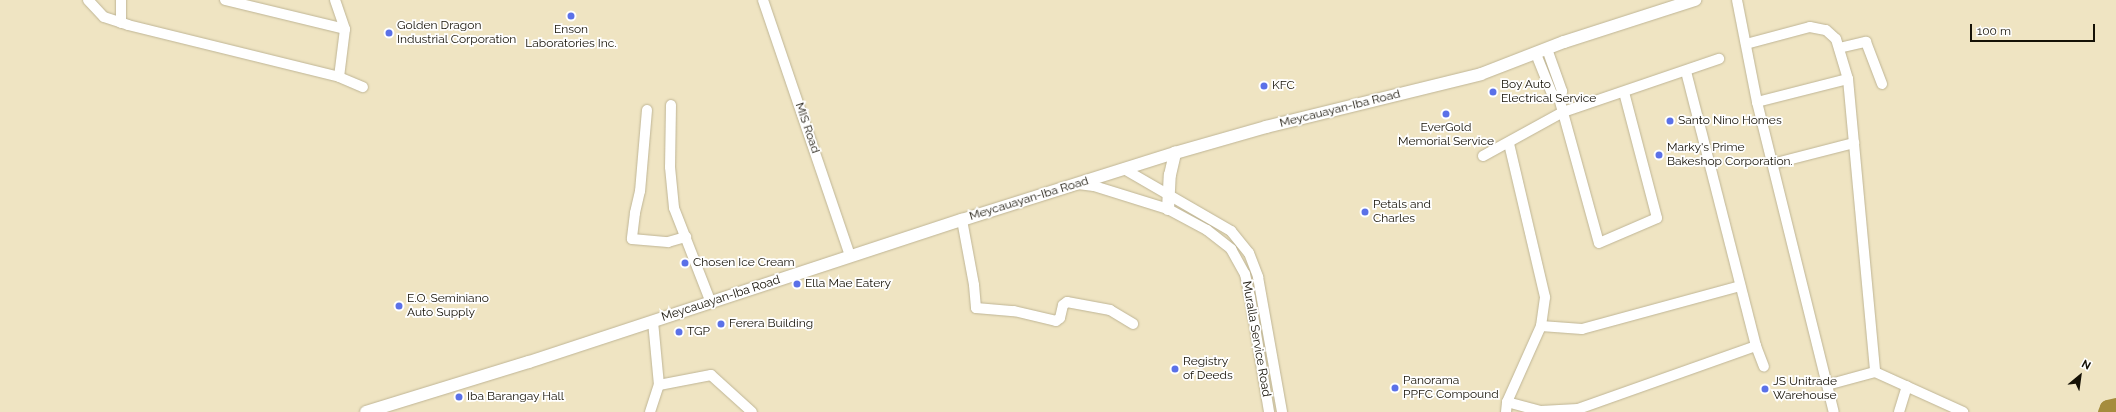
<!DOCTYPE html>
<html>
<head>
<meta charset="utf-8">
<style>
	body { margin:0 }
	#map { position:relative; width:2116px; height:412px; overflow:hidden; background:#efe4c2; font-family:Raleway,sans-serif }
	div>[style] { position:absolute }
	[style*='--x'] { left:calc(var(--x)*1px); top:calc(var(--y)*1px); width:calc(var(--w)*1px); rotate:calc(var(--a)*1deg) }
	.river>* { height:15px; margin:-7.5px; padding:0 7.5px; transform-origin:7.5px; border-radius:7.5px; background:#a58c3d }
	.roads { filter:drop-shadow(0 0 1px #bfb595) drop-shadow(0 0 1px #bfb595) }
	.minor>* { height:10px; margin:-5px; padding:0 5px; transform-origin:5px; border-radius:5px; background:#fff }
	.major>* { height:12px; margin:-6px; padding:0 6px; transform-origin:6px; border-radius:6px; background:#fff }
	.dots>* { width:11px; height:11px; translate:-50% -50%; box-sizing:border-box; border:2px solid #fff; border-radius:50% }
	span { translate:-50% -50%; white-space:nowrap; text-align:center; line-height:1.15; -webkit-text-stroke:3.5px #fff; paint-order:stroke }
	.poi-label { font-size:12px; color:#151106 }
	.left { translate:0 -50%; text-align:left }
	.street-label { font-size:12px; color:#151106 }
	.north { position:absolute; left:2060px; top:356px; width:40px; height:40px; -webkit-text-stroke:3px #fff; paint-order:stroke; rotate:29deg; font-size:11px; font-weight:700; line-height:16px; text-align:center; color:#151106 }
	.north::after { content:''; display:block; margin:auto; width:14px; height:18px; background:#151106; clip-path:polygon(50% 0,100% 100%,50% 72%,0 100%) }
	.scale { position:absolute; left:1970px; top:24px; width:125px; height:18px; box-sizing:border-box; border:2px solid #151106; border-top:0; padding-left:5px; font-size:12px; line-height:14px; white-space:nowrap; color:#151106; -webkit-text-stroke:3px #fff; paint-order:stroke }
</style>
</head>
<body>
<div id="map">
	<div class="river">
		<div style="--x:2105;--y:412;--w:5;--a:-68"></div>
		<div style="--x:2107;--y:407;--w:9;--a:-13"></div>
	</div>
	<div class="roads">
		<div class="minor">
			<div style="--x:88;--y:0;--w:23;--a:47"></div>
			<div style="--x:104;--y:17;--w:25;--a:18"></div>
			<div style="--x:128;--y:25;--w:217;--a:13.8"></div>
			<div style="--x:339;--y:77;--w:26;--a:23"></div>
			<div style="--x:121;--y:0;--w:23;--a:90"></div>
			<div style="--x:225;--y:0;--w:123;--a:13.6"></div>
			<div style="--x:335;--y:0;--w:31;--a:71"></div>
			<div style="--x:345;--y:29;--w:48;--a:97.1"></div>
			<div style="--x:763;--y:0;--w:270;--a:71.2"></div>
			<div style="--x:1737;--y:0;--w:104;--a:78.9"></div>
			<div style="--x:1757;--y:102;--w:319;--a:76.1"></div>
			<div style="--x:1746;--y:44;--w:66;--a:-14.9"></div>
			<div style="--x:1810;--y:27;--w:16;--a:11"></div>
			<div style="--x:1826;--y:30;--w:13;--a:42"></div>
			<div style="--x:1836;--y:39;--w:42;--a:73.3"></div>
			<div style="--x:1848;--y:79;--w:294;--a:84.7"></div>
			<div style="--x:1839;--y:48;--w:28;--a:-13"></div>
			<div style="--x:1866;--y:42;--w:45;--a:69.1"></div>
			<div style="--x:1547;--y:49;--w:45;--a:70.3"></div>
			<div style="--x:1562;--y:91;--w:8;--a:113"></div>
			<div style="--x:1536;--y:54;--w:43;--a:68.2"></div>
			<div style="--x:1552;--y:94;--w:8;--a:30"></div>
			<div style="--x:1559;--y:98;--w:150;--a:74.6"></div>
			<div style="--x:1599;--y:243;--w:63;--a:-23.3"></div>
			<div style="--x:1657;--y:218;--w:130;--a:-104.7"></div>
			<div style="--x:1757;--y:102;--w:94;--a:-14.2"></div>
			<div style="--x:671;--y:105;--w:62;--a:90.9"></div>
			<div style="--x:670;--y:167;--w:41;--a:84.4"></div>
			<div style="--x:674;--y:208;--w:102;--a:68.7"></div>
			<div style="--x:647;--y:110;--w:81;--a:94.9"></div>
			<div style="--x:640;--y:191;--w:23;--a:103"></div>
			<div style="--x:635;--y:213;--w:26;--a:97"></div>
			<div style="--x:632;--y:239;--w:36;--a:5"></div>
			<div style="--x:668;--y:242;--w:19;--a:-16"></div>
			<div style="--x:1483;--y:156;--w:91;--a:-28.8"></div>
			<div style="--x:1563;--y:112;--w:165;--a:-18.8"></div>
			<div style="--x:1772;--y:164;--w:85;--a:-14.4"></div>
			<div style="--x:1124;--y:169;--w:124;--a:30.1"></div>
			<div style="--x:1231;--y:231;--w:28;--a:51"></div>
			<div style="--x:1249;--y:253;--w:26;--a:69"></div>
			<div style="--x:1258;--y:277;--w:137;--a:79.9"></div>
			<div style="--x:1078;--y:184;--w:16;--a:7"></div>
			<div style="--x:1094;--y:186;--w:77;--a:17.3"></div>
			<div style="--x:1168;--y:209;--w:44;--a:28.3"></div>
			<div style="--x:1207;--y:230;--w:31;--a:38"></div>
			<div style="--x:1231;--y:249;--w:29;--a:61"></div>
			<div style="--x:1245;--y:274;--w:24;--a:78"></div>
			<div style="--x:1250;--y:297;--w:117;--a:80.6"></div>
			<div style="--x:962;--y:220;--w:66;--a:79.5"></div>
			<div style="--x:974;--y:285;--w:23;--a:85"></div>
			<div style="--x:976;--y:308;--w:38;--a:5"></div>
			<div style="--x:1014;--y:311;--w:43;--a:13.4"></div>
			<div style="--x:1056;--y:321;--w:5;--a:-37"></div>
			<div style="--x:1060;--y:318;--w:13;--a:-77"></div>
			<div style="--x:1063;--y:305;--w:5;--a:-37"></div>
			<div style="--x:1067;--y:302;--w:44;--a:10.5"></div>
			<div style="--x:1110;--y:310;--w:27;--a:31"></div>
			<div style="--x:1541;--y:326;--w:41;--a:4.2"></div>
			<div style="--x:1582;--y:329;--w:164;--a:-15.2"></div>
			<div style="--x:1756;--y:346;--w:22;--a:69"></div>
			<div style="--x:659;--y:385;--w:53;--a:-10.9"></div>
			<div style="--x:711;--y:375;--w:55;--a:42.1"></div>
			<div style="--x:1827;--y:385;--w:50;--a:-15.2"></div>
			<div style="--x:1875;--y:372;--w:97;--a:24.4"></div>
			<div style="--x:1507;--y:402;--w:35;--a:15"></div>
			<div style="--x:1541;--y:411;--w:37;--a:-3"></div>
			<div style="--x:1578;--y:409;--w:189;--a:-19.5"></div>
			<div style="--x:1756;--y:346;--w:283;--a:-104.3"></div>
			<div style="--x:650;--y:412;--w:28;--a:-72"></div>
			<div style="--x:659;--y:385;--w:63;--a:-95.4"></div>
			<div style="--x:1506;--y:412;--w:10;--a:-84"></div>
			<div style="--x:1507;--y:402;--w:83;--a:-65.9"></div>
			<div style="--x:1541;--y:326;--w:29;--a:-82"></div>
			<div style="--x:1545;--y:297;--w:158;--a:-103.2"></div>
			<div style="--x:1899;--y:412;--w:27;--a:-73"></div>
		</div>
		<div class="major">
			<div style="--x:1168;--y:209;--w:34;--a:-87"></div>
			<div style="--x:1170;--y:175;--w:23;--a:-77"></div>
			<div style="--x:366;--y:412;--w:170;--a:-17.1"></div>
			<div style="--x:529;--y:362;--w:456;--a:-18.2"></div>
			<div style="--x:962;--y:220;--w:223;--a:-17.5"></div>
			<div style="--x:1175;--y:153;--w:95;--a:-15.9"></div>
			<div style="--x:1266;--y:127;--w:221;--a:-13.8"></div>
			<div style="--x:1481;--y:74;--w:89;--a:-21.1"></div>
			<div style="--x:1564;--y:42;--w:138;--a:-17.8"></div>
		</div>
	</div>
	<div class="dots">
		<div style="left:571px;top:16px;background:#5b71e8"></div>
		<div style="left:389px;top:33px;background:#5b71e8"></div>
		<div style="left:1264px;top:86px;background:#5b71e8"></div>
		<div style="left:1493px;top:92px;background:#5b71e8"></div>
		<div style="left:1446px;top:114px;background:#5b71e8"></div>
		<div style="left:1670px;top:121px;background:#5b71e8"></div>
		<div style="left:1659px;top:155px;background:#5b71e8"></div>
		<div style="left:1365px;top:212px;background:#5b71e8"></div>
		<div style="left:685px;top:263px;background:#5b71e8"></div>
		<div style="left:797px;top:284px;background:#5b71e8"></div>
		<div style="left:399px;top:306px;background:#5b71e8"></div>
		<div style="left:721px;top:324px;background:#5b71e8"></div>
		<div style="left:679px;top:332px;background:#5b71e8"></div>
		<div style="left:1175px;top:369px;background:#5b71e8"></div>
		<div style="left:1395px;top:388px;background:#5b71e8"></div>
		<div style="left:1765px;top:389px;background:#5b71e8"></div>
		<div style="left:459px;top:397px;background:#5b71e8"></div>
	</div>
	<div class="poi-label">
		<span class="left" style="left:397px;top:33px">Golden Dragon<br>Industrial Corporation</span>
		<span style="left:571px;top:37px">Enson<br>Laboratories Inc.</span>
		<span class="left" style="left:1501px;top:92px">Boy Auto<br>Electrical Service</span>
		<span class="left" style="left:1272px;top:86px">KFC</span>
		<span class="left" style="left:1678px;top:121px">Santo Nino Homes</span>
		<span style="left:1446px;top:135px">EverGold<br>Memorial Service</span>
		<span class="left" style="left:1667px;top:155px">Marky's Prime<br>Bakeshop Corporation.</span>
		<span class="left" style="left:1373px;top:212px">Petals and<br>Charles</span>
		<span class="left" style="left:693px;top:263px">Chosen Ice Cream</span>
		<span class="left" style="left:805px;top:284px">Ella Mae Eatery</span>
		<span class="left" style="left:407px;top:306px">E.O. Seminiano<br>Auto Supply</span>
		<span class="left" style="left:729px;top:324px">Ferera Building</span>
		<span class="left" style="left:687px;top:332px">TGP</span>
		<span class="left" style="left:1183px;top:369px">Registry<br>of Deeds</span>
		<span class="left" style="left:1403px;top:388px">Panorama<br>PPFC Compound</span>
		<span class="left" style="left:1773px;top:389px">JS Unitrade<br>Warehouse</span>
		<span class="left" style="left:467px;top:397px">Iba Barangay Hall</span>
	</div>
	<div class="street-label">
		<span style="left:1340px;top:109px;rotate:-14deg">Meycauayan-Iba Road</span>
		<span style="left:807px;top:128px;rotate:71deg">MIS Road</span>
		<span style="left:1029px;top:199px;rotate:-17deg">Meycauayan-Iba Road</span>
		<span style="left:721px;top:299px;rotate:-18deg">Meycauayan-Iba Road</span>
		<span style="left:1256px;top:339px;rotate:80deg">Muralla Service Road</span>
	</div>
	<div class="north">N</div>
	<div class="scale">100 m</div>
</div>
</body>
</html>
